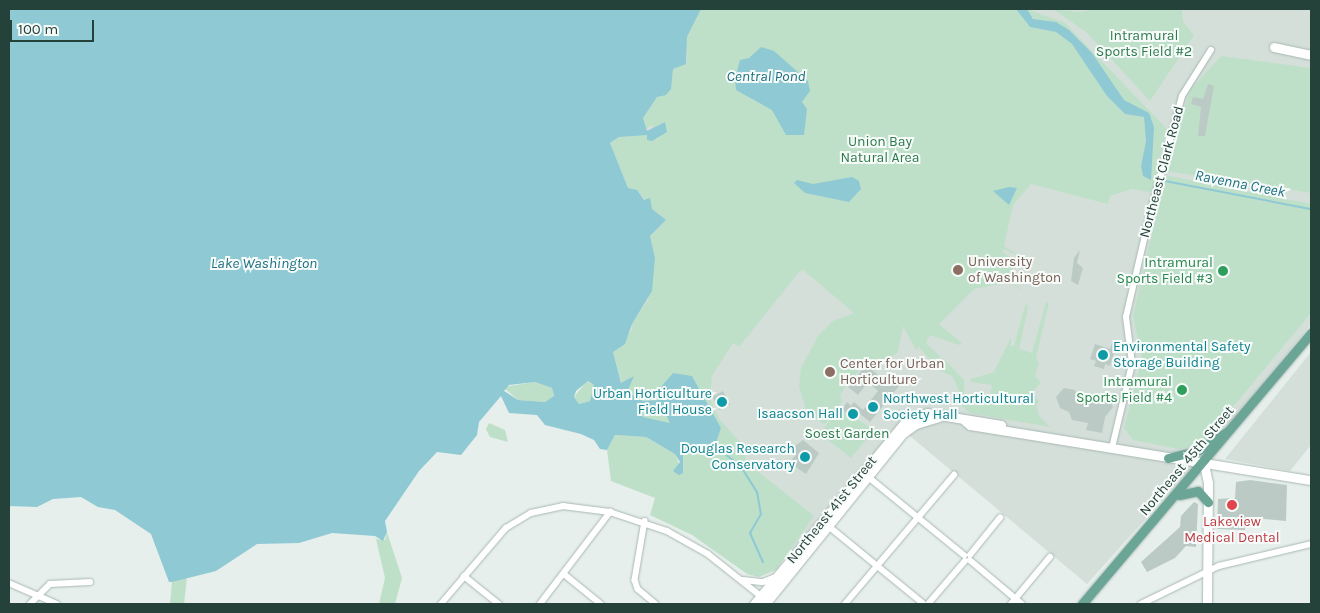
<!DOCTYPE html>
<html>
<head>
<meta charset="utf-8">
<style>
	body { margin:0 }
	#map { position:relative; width:1320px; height:613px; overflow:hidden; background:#e6efeb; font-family:Karla,sans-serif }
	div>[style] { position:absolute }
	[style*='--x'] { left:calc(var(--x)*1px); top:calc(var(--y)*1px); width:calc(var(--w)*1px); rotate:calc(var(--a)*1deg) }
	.built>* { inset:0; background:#d4dfda }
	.green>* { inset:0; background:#bfe0c8 }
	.water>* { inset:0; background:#8ec9d4 }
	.stream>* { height:2px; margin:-1px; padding:0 1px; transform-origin:1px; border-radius:1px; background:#8ec9d4 }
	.building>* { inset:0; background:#bbcac4; transform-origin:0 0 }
	.roads { filter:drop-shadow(0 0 1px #a8b8b2) drop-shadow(0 0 1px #a8b8b2) }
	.street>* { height:5.5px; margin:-2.75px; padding:0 2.75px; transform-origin:2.75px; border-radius:2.75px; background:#fff }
	.secondary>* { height:9px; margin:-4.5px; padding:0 4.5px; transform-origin:4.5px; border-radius:4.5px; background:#fff }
	.primary>* { height:9px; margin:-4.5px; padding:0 4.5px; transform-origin:4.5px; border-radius:4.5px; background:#6aa596 }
	.dots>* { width:14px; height:14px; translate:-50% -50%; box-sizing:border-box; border:2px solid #f7fbf9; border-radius:50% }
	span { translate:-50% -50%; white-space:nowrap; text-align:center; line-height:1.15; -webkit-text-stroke:4px #f7fbf9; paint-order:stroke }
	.park-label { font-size:14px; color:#2d7a4b }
	.street-label { font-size:14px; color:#24423a }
	.education-label { font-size:14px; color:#785e54 }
	.left { translate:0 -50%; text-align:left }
	.leisure-label { font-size:14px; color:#27864d }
	.right { translate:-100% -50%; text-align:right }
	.culture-label { font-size:14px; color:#0d838f }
	.health-label { font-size:14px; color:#be3a42 }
	.water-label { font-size:15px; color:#1c6f80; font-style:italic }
	.frame { position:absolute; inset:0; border:10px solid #24423a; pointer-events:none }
	.scale { position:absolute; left:10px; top:20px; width:84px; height:22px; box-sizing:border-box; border:2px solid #24423a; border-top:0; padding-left:6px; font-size:15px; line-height:18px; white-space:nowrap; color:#24423a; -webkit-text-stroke:4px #f7fbf9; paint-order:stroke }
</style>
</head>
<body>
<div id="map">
	<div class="built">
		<div style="clip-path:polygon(700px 9px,1311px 9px,1311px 324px,1229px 426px,1087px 584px,898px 426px,793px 552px,541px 348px,593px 170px,685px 45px)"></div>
		<div style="clip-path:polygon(1311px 352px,1311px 445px,1290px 471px,1225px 459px)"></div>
	</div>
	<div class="green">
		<div style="clip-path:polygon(701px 9px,1016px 9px,1030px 27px,1056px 32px,1072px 44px,1110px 99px,1125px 114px,1144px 117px,1146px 141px,1141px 166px,1143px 176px,1150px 178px,1152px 119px,1124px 100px,1078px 38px,1056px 22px,1033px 19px,1027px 9px,1065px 23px,1167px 129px,1155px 173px,1311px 204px,1311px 313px,1207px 438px,1196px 446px,1178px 449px,1133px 440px,1124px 428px,1142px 358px,1133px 316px,1161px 194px,1132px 189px,1110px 196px,1108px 204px,1031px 184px,1013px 205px,1004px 246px,1021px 257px,1004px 249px,1003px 252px,1016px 262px,1007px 277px,1025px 293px,1010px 282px,974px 289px,939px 324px,962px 343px,959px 345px,930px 335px,926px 343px,941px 357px,930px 360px,919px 347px,916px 350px,903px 326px,898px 352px,875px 371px,865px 363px,840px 394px,842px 402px,824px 425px,806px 410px,799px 387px,801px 368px,818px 336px,833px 321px,854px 313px,803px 270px,799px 272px,739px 347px,733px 343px,712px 376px,710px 400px,720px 420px,742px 444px,747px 463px,814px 516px,776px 570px,759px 577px,747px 574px,692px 535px,650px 515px,655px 498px,611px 481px,607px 450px,615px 435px,646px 437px,675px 454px,683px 473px,683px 453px,716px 443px,721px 428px,692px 376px,672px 373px,659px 400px,643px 401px,627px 392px,632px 377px,622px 383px,613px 352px,632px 330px,632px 324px,648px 300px,655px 259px,650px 237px,666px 220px,655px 213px,637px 190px,628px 188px,610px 143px,619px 137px,647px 134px,659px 140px,652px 125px,646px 129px,643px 118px,657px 97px,671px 89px,673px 69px,687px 62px,687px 37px)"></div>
		<div style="clip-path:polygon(1053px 9px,1079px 12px,1095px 9px,1085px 18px,1096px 9px,1182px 9px,1183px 22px,1194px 35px,1150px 101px,1086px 32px)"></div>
		<div style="clip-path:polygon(1221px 56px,1311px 68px,1311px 193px,1165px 171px,1190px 90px)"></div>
		<div style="clip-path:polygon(1026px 302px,1028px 308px,1019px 349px,1032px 353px,1046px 302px,1049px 303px,1036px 358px,1039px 363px,1035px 376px,1041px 382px,1032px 393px,1039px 401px,1036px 406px,1040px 417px,1050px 427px,970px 413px,956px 401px,955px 391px,960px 393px,952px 376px,932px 367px,932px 363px,943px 358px,964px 380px,964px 402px,979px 406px,984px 404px,970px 399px,989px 402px,992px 385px,971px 382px,971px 379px,994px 372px,1011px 337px,1011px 346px,1014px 346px)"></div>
		<div style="clip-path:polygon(535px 382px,552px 388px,554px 397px,545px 402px,518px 400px,503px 387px)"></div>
		<div style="clip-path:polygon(586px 382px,595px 385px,590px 401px,579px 404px,574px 397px)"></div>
		<div style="clip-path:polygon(656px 406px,664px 411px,670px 423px,643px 417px,642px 410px)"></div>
		<div style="clip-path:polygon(840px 408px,874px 430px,851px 458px,828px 440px,831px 436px,823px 429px)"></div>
		<div style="clip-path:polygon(489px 423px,505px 430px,508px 442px,490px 437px,486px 429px)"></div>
		<div style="clip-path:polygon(387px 532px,402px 578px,395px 604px,379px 604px,385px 578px,376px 539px,385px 540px)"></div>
		<div style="clip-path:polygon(187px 577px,184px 604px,170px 604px,172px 582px)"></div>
	</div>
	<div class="water">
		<div style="clip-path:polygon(evenodd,9px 9px,701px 9px,687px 37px,686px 64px,673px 69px,671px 89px,666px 95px,657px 97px,643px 118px,647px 131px,665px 122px,667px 132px,652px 141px,647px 140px,647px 135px,619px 137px,610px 143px,628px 188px,637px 190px,644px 200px,650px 198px,652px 209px,666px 220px,650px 236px,655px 258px,652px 291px,632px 324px,625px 344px,613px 352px,621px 383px,634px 376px,627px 392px,643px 401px,659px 400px,661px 387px,673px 373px,692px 376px,721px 428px,716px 443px,683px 453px,683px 473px,679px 475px,673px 471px,680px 462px,675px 454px,646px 437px,615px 435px,607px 450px,600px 449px,594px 440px,581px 434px,545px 425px,537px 415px,509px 413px,501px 396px,479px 422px,477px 435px,461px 455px,437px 452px,419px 471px,385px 521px,387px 532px,383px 541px,375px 536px,332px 533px,299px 543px,257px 544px,216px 571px,172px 582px,169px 582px,151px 534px,115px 510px,98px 507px,81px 497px,53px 499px,37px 507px,9px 506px,9px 9px,588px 381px,594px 385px,590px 401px,579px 404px,574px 397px,576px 391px,588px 381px,9px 9px,535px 382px,552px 388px,554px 396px,545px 402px,518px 400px,504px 391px,509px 385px,535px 382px,9px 9px,656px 406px,664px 411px,670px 423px,643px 417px,642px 409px,656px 406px)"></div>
		<div style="clip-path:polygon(1016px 9px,1027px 9px,1033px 19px,1056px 22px,1069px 30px,1092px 53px,1124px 100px,1149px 113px,1154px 127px,1151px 180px,1143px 176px,1141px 166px,1146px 141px,1144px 117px,1125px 114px,1107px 96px,1072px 44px,1056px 32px,1030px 27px)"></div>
		<div style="clip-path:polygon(761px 47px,774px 51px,808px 81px,810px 91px,802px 102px,807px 109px,804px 135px,786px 135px,772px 110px,736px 90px,735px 79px,740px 60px,749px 58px)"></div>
		<div style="clip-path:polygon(852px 177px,859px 181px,861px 189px,849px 202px,805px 193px,794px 183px,797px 180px,813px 184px)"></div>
		<div style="clip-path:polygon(1009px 187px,1017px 188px,1009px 205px,993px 191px)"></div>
	</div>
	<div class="stream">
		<div style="--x:1165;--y:181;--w:149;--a:10.9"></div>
		<div style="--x:709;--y:442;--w:39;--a:37"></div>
		<div style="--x:740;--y:465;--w:32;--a:58"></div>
		<div style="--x:757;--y:492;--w:22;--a:80"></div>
		<div style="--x:761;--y:514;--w:22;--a:120"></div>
		<div style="--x:750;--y:533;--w:32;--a:66"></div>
	</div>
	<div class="building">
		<div style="clip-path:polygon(1208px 84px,1214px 86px,1205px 136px,1198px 136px,1201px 107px,1191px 104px,1193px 97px,1203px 99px)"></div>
		<div style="clip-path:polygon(1080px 250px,1077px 263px,1083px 268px,1078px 285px,1071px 281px,1074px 258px)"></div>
		<div style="clip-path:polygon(1113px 340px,1117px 342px,1110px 366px,1105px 364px,1104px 369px,1094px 366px,1096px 361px,1090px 359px,1095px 344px,1110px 349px)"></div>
		<div style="clip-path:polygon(866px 365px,887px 382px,894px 374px,903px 381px,870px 422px,859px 413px,854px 419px,842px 409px,847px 402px,851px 406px,854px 402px,863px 410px,878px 391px,868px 382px,858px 395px,848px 387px)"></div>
		<div style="clip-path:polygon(1064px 388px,1075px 390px,1079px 401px,1090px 403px,1097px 394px,1109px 396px,1113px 407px,1105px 417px,1102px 433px,1086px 430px,1088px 423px,1072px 420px,1069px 412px,1060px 408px,1056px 397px)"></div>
		<div style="left:723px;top:391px;width:15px;height:12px;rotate:62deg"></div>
		<div style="clip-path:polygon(803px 440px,819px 453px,806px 474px,797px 468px,792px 459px,796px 455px,790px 450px)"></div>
		<div style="clip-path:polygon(1250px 480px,1287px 485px,1286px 521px,1245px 517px,1245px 530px,1217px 529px,1218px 499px,1235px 498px,1236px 482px)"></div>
		<div style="clip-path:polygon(1194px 502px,1198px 504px,1196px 547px,1186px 546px,1175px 558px,1147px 572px,1141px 562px,1180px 527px,1181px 516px)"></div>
	</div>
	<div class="roads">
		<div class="street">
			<div style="--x:1112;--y:448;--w:86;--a:-76.6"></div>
			<div style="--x:1132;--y:364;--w:47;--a:-97.3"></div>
			<div style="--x:1126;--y:317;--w:106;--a:-76.9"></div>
			<div style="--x:1150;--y:214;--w:122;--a:-74.8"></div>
			<div style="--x:1182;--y:96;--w:54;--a:-57.8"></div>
			<div style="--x:866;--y:475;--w:127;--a:39.2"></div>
			<div style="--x:645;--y:521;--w:60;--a:99.6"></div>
			<div style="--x:635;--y:580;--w:9;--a:72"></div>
			<div style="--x:638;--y:589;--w:23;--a:40"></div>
			<div style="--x:826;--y:524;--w:125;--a:39.2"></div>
			<div style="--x:970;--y:555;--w:48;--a:-51"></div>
			<div style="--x:970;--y:560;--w:68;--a:40.2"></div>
			<div style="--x:564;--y:574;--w:48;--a:39"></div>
			<div style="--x:464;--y:576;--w:45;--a:38.7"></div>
			<div style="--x:743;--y:580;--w:20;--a:6"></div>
			<div style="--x:763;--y:582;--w:11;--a:-22"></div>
			<div style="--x:9;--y:583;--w:52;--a:23.6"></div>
			<div style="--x:929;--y:603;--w:55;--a:-49.4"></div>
			<div style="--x:30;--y:604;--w:28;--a:-45"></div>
			<div style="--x:50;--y:584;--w:40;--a:-2.9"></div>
			<div style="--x:441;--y:604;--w:100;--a:-49.5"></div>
			<div style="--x:506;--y:528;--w:29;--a:-31"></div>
			<div style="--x:531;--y:513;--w:33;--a:-12"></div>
			<div style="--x:563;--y:506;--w:47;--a:7.3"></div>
			<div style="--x:610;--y:512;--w:60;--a:18.4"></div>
			<div style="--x:667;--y:531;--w:47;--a:29.3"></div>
			<div style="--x:708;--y:554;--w:69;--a:38.5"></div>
			<div style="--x:540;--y:604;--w:116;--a:-52.7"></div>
			<div style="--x:845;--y:604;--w:169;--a:-49.8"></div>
			<div style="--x:1011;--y:604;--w:61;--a:-50.3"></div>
			<div style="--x:1141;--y:604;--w:87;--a:-26"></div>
			<div style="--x:1219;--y:566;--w:95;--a:-13.4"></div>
		</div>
		<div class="secondary">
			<div style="--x:1274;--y:47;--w:38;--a:12"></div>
			<div style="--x:965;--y:421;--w:6;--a:39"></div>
			<div style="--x:970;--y:425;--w:345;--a:9.2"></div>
			<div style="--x:1204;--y:464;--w:19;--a:78"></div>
			<div style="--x:1208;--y:483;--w:121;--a:90.5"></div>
			<div style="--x:754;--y:604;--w:239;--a:-50.3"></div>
			<div style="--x:907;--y:420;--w:21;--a:-19"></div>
			<div style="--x:927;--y:413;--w:75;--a:9.2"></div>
			<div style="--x:765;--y:604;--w:220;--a:-51.1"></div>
			<div style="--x:903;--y:433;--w:16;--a:-35"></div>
			<div style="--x:916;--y:424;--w:24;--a:-17"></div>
		</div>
		<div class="primary">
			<div style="--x:1168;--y:458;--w:32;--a:-14"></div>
			<div style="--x:1199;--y:450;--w:33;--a:-33"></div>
			<div style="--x:1179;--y:495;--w:19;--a:-12"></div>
			<div style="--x:1198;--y:491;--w:15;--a:48"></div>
			<div style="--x:1082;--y:604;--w:355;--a:-49.8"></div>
		</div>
	</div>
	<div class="dots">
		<div style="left:958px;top:270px;background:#8d6e63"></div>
		<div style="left:1223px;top:271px;background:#2e9e5b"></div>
		<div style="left:1103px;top:355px;background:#0f9aa8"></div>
		<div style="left:830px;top:372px;background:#8d6e63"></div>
		<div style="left:1182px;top:390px;background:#2e9e5b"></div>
		<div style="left:722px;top:402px;background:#0f9aa8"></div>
		<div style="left:873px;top:407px;background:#0f9aa8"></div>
		<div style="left:853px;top:414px;background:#0f9aa8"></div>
		<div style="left:805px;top:457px;background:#0f9aa8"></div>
		<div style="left:1232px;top:505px;background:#e0444e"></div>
	</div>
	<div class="park-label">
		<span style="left:1144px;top:44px">Intramural<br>Sports Field #2</span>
		<span style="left:880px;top:150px">Union Bay<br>Natural Area</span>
		<span style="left:847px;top:434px">Soest Garden</span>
	</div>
	<div class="street-label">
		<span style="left:1162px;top:172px;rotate:-75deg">Northeast Clark Road</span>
		<span style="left:1187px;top:461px;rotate:-50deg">Northeast 45th Street</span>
		<span style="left:832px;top:510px;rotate:-51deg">Northeast 41st Street</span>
	</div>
	<div class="education-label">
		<span class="left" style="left:968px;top:270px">University<br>of Washington</span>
		<span class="left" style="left:840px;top:372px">Center for Urban<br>Horticulture</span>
	</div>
	<div class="leisure-label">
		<span class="right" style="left:1213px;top:271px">Intramural<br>Sports Field #3</span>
		<span class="right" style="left:1172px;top:390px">Intramural<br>Sports Field #4</span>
	</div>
	<div class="culture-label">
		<span class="left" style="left:1113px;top:355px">Environmental Safety<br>Storage Building</span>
		<span class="right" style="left:712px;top:402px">Urban Horticulture<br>Field House</span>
		<span class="left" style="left:883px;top:407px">Northwest Horticultural<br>Society Hall</span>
		<span class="right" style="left:843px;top:414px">Isaacson Hall</span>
		<span class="right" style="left:795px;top:457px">Douglas Research<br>Conservatory</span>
	</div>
	<div class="health-label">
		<span style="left:1232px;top:530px">Lakeview<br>Medical Dental</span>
	</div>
	<div class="water-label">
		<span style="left:766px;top:77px">Central Pond</span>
		<span style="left:1240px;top:184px;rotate:11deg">Ravenna Creek</span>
		<span style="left:264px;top:264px">Lake Washington</span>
	</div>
	<div class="frame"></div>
	<div class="scale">100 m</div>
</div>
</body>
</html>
